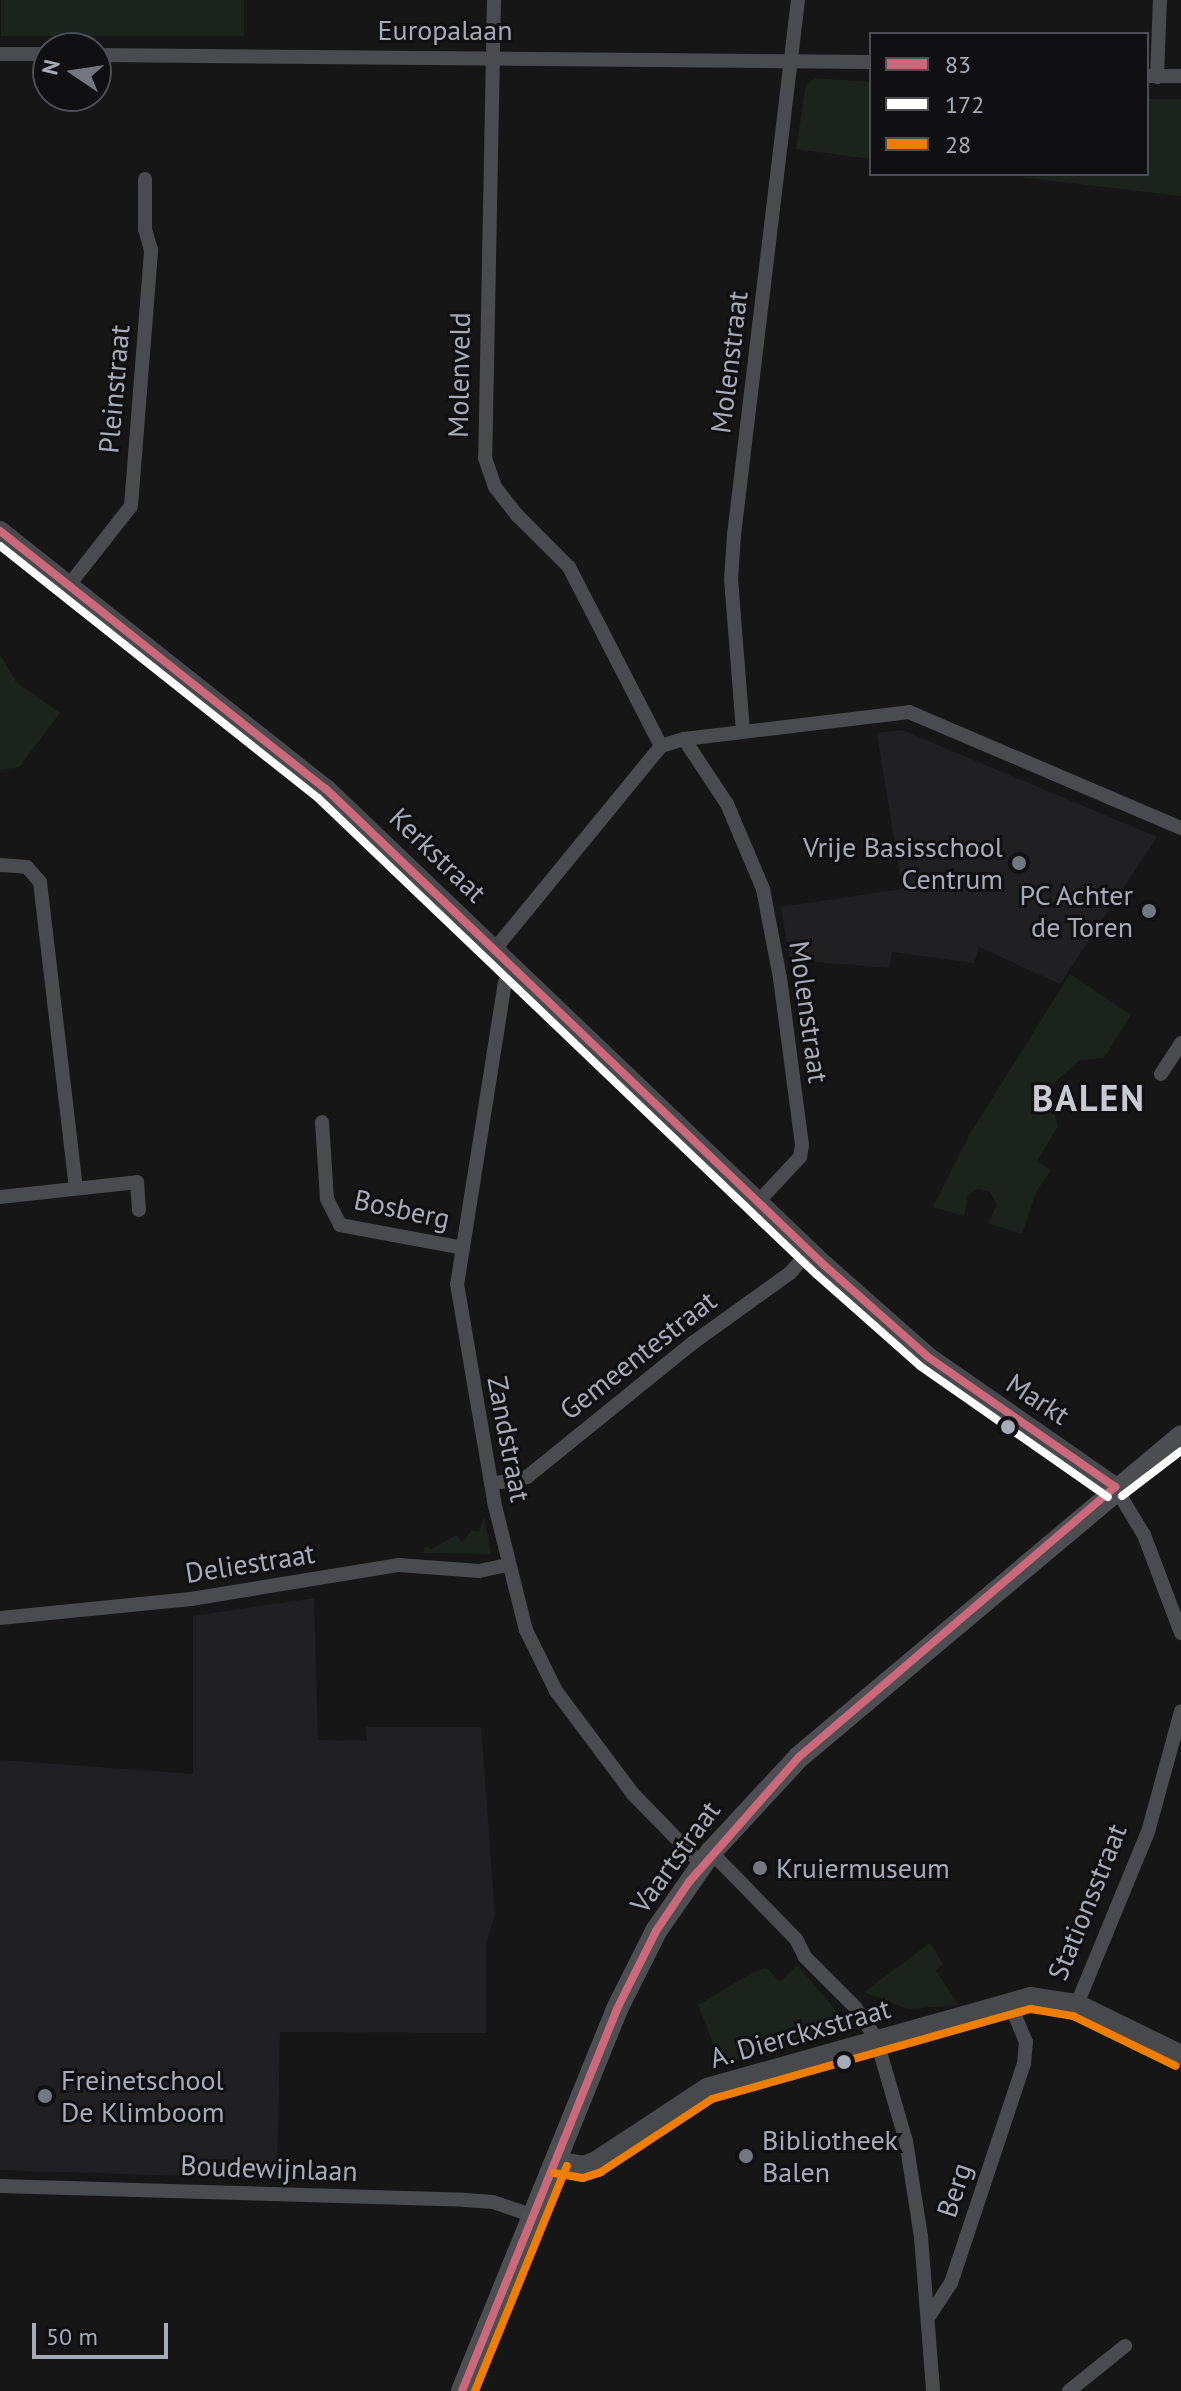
<!DOCTYPE html>
<html>
<head>
<meta charset="utf-8">
<style>
	body { margin:0 }
	#map { position:relative; width:1181px; height:2391px; overflow:hidden; background:#161616; font-family:"PT Sans",sans-serif }
	div>[style] { position:absolute }
	[style*='--x'] { left:calc(var(--x)*1px); top:calc(var(--y)*1px); width:calc(var(--w)*1px); rotate:calc(var(--a)*1deg) }
	.built>* { inset:0; background:#202022 }
	.green>* { inset:0; background:#1c231d; transform-origin:0 0 }
	.street>* { height:14px; margin:-7px; padding:0 7px; transform-origin:7px; border-radius:7px; background:#4a4b4f }
	.secondary>* { height:20px; margin:-10px; padding:0 10px; transform-origin:10px; border-radius:10px; background:#48494d }
	.primary>* { height:22px; margin:-11px; padding:0 11px; transform-origin:11px; border-radius:11px; background:#4c4e51 }
	.bus-1>* { height:8px; margin:-4px; padding:0 4px; transform-origin:4px; border-radius:4px; background:#cb697b }
	.bus-2>* { height:8px; margin:-4px; padding:0 4px; transform-origin:4px; border-radius:4px; background:#fff }
	.bus-3>* { height:8px; margin:-4px; padding:0 4px; transform-origin:4px; border-radius:4px; background:#ef7d00 }
	.dots>* { width:22px; height:22px; translate:-50% -50%; box-sizing:border-box; border:4px solid #101012; border-radius:50% }
	span { translate:-50% -50%; white-space:nowrap; text-align:center; line-height:1.15; -webkit-text-stroke:6px #101012; paint-order:stroke }
	.street-label { font-size:28px; color:#a6abb7 }
	.poi-label { font-size:28px; color:#a6abb7 }
	.right { translate:-100% -50%; text-align:right }
	.left { translate:0 -50%; text-align:left }
	.district-label { font-size:36px; color:#c7cad3; font-weight:700; letter-spacing:2px }
	.legend { position:absolute; left:869px; top:32px; width:280px; height:144px; box-sizing:border-box; background:#101012; border:2px solid #4c4e54; margin:0; padding:10px 14px; list-style:none; font-size:24px; color:#a6abb7 }
	.legend li { display:flex; align-items:center; gap:16px; height:40px }
	.legend b { width:40px; border:2px solid #4c4e54 }
	.north { position:absolute; left:32px; top:32px; width:80px; height:80px; box-sizing:border-box; background:#101012; border:2px solid #4c4e54; border-radius:50%; rotate:283deg; font-size:22px; font-weight:700; line-height:32px; text-align:center; color:#a6abb7 }
	.north::after { content:''; display:block; margin:auto; width:28px; height:36px; background:#74777f; clip-path:polygon(50% 0,100% 100%,50% 72%,0 100%) }
	.scale { position:absolute; left:32px; top:2323px; width:136px; height:36px; box-sizing:border-box; border:4px solid #a6abb7; border-top:0; padding-left:10px; font-size:24px; line-height:28px; white-space:nowrap; color:#a6abb7; -webkit-text-stroke:6px #101012; paint-order:stroke }
</style>
</head>
<body>
<div id="map">
	<div class="built">
		<div style="clip-path:polygon(902px 730px,1157px 837px,1060px 984px,979px 947px,974px 963px,892px 952px,889px 968px,790px 960px,781px 907px,902px 889px,877px 733px)"></div>
		<div style="clip-path:polygon(314px 1598px,318px 1740px,367px 1741px,366px 1727px,481px 1727px,495px 1915px,486px 1943px,486px 2033px,280px 2032px,277px 2179px,0 2170px,0 1760px,193px 1774px,193px 1616px)"></div>
	</div>
	<div class="green">
		<div style="left:1px;top:0;width:243px;height:36px"></div>
		<div style="clip-path:polygon(815px 78px,871px 82px,871px 159px,796px 149px,806px 85px)"></div>
		<div style="clip-path:polygon(1147px 99px,1181px 99px,1181px 196px,1019px 177px,1147px 174px)"></div>
		<div style="clip-path:polygon(0 654px,16px 682px,60px 713px,19px 767px,0 770px)"></div>
		<div style="clip-path:polygon(1070px 974px,1131px 1015px,1104px 1058px,1080px 1060px,1055px 1082px,1051px 1102px,1058px 1126px,1037px 1161px,1051px 1170px,1036px 1192px,1022px 1234px,988px 1223px,997px 1205px,990px 1192px,978px 1189px,968px 1195px,964px 1216px,933px 1207px,971px 1132px)"></div>
		<div style="clip-path:polygon(484px 1516px,491px 1554px,423px 1553px,425px 1547px,432px 1549px,456px 1535px,462px 1542px,472px 1530px,479px 1532px)"></div>
		<div style="clip-path:polygon(930px 1943px,943px 1964px,936px 1971px,959px 2005px,908px 2009px,864px 1992px)"></div>
		<div style="clip-path:polygon(797px 1965px,851px 2028px,721px 2063px,698px 2005px,752px 1973px,766px 1967px,780px 1982px)"></div>
	</div>
	<div class="street">
		<div style="--x:494;--y:0;--w:458;--a:91.1"></div>
		<div style="--x:485;--y:458;--w:31;--a:71"></div>
		<div style="--x:495;--y:487;--w:36;--a:52"></div>
		<div style="--x:517;--y:515;--w:74;--a:45"></div>
		<div style="--x:569;--y:567;--w:201;--a:62.8"></div>
		<div style="--x:0;--y:54;--w:48;--a:0"></div>
		<div style="--x:96;--y:55;--w:775;--a:0.52"></div>
		<div style="--x:1147;--y:76;--w:34;--a:0"></div>
		<div style="--x:1157;--y:77;--w:77;--a:-87.8"></div>
		<div style="--x:69;--y:585;--w:100;--a:-51.9"></div>
		<div style="--x:131;--y:506;--w:257;--a:-85.5"></div>
		<div style="--x:151;--y:250;--w:22;--a:-106"></div>
		<div style="--x:145;--y:229;--w:50;--a:-90"></div>
		<div style="--x:743;--y:731;--w:151;--a:-94.5"></div>
		<div style="--x:731;--y:580;--w:45;--a:-86.2"></div>
		<div style="--x:734;--y:535;--w:539;--a:-83.18"></div>
		<div style="--x:684;--y:739;--w:78;--a:56.5"></div>
		<div style="--x:727;--y:804;--w:92;--a:67"></div>
		<div style="--x:763;--y:889;--w:91;--a:79.2"></div>
		<div style="--x:780;--y:978;--w:168;--a:82.5"></div>
		<div style="--x:802;--y:1145;--w:12;--a:99"></div>
		<div style="--x:800;--y:1157;--w:62;--a:133"></div>
		<div style="--x:0;--y:865;--w:27;--a:4"></div>
		<div style="--x:27;--y:867;--w:20;--a:49"></div>
		<div style="--x:40;--y:882;--w:308;--a:83.3"></div>
		<div style="--x:495;--y:949;--w:262;--a:-50.7"></div>
		<div style="--x:661;--y:746;--w:24;--a:-17"></div>
		<div style="--x:684;--y:739;--w:227;--a:-6.8"></div>
		<div style="--x:909;--y:712;--w:296;--a:23.1"></div>
		<div style="--x:518;--y:969;--w:18;--a:135"></div>
		<div style="--x:505;--y:982;--w:306;--a:99"></div>
		<div style="--x:457;--y:1284;--w:225;--a:80.3"></div>
		<div style="--x:495;--y:1506;--w:128;--a:76"></div>
		<div style="--x:526;--y:1630;--w:68;--a:63.8"></div>
		<div style="--x:556;--y:1691;--w:129;--a:53.2"></div>
		<div style="--x:633;--y:1794;--w:99;--a:45.8"></div>
		<div style="--x:1161;--y:1074;--w:37;--a:-57"></div>
		<div style="--x:322;--y:1122;--w:77;--a:86.3"></div>
		<div style="--x:327;--y:1199;--w:29;--a:63"></div>
		<div style="--x:340;--y:1225;--w:125;--a:10.6"></div>
		<div style="--x:0;--y:1197;--w:138;--a:-6.2"></div>
		<div style="--x:137;--y:1182;--w:28;--a:86"></div>
		<div style="--x:491;--y:1484;--w:37;--a:-11"></div>
		<div style="--x:527;--y:1477;--w:215;--a:-39"></div>
		<div style="--x:694;--y:1342;--w:118;--a:-35.7"></div>
		<div style="--x:790;--y:1273;--w:30;--a:-48"></div>
		<div style="--x:1115;--y:1487;--w:56;--a:58.9"></div>
		<div style="--x:1144;--y:1535;--w:105;--a:69.3"></div>
		<div style="--x:0;--y:1618;--w:192;--a:-5.7"></div>
		<div style="--x:191;--y:1599;--w:211;--a:-9.3"></div>
		<div style="--x:399;--y:1565;--w:80;--a:4.3"></div>
		<div style="--x:479;--y:1571;--w:30;--a:-12"></div>
		<div style="--x:711;--y:1852;--w:122;--a:45.7"></div>
		<div style="--x:796;--y:1939;--w:20;--a:63"></div>
		<div style="--x:805;--y:1957;--w:71;--a:45"></div>
		<div style="--x:855;--y:2007;--w:37;--a:56"></div>
		<div style="--x:876;--y:2038;--w:107;--a:73.8"></div>
		<div style="--x:906;--y:2141;--w:97;--a:81.1"></div>
		<div style="--x:921;--y:2237;--w:154;--a:85.5"></div>
		<div style="--x:1077;--y:2004;--w:186;--a:-67.6"></div>
		<div style="--x:1148;--y:1832;--w:125;--a:-74.7"></div>
		<div style="--x:0;--y:2186;--w:465;--a:1.7"></div>
		<div style="--x:465;--y:2200;--w:28;--a:4"></div>
		<div style="--x:493;--y:2202;--w:43;--a:18.9"></div>
		<div style="--x:930;--y:2315;--w:38;--a:-57"></div>
		<div style="--x:951;--y:2283;--w:231;--a:-71.6"></div>
		<div style="--x:1024;--y:2064;--w:22;--a:-85"></div>
		<div style="--x:1026;--y:2042;--w:41;--a:-112.8"></div>
		<div style="--x:1069;--y:2391;--w:72;--a:-38.8"></div>
	</div>
	<div class="secondary">
		<div style="--x:0;--y:531;--w:416;--a:38.4"></div>
		<div style="--x:326;--y:789;--w:689;--a:43.71"></div>
		<div style="--x:824;--y:1265;--w:139;--a:41.5"></div>
		<div style="--x:928;--y:1357;--w:228;--a:34.8"></div>
		<div style="--x:556;--y:2161;--w:27;--a:10"></div>
		<div style="--x:583;--y:2166;--w:14;--a:-21"></div>
		<div style="--x:596;--y:2161;--w:133;--a:-33.3"></div>
		<div style="--x:707;--y:2088;--w:336;--a:-15.7"></div>
		<div style="--x:1030;--y:1997;--w:48;--a:8.5"></div>
		<div style="--x:1077;--y:2004;--w:116;--a:26.1"></div>
	</div>
	<div class="primary">
		<div style="--x:462;--y:2391;--w:412;--a:-67.9"></div>
		<div style="--x:617;--y:2009;--w:87;--a:-63.4"></div>
		<div style="--x:656;--y:1931;--w:96;--a:-55.2"></div>
		<div style="--x:711;--y:1852;--w:129;--a:-47.2"></div>
		<div style="--x:799;--y:1757;--w:499;--a:-40"></div>
	</div>
	<div class="bus-1">
		<div style="--x:0;--y:531;--w:416;--a:38.4"></div>
		<div style="--x:326;--y:789;--w:689;--a:43.71"></div>
		<div style="--x:824;--y:1265;--w:139;--a:41.5"></div>
		<div style="--x:928;--y:1357;--w:228;--a:34.8"></div>
		<div style="--x:462;--y:2391;--w:412;--a:-67.9"></div>
		<div style="--x:617;--y:2009;--w:87;--a:-63.4"></div>
		<div style="--x:656;--y:1931;--w:59;--a:-56"></div>
		<div style="--x:689;--y:1882;--w:167;--a:-48.7"></div>
		<div style="--x:799;--y:1757;--w:416;--a:-40.5"></div>
	</div>
	<div class="bus-2">
		<div style="--x:0;--y:546;--w:406;--a:38.4"></div>
		<div style="--x:318;--y:798;--w:689;--a:43.71"></div>
		<div style="--x:816;--y:1274;--w:139;--a:41.5"></div>
		<div style="--x:920;--y:1366;--w:229;--a:34.9"></div>
		<div style="--x:1122;--y:1496;--w:74;--a:-37.3"></div>
	</div>
	<div class="bus-3">
		<div style="--x:554;--y:2173;--w:29;--a:10"></div>
		<div style="--x:583;--y:2178;--w:19;--a:-18"></div>
		<div style="--x:601;--y:2172;--w:133;--a:-33.3"></div>
		<div style="--x:712;--y:2099;--w:331;--a:-15.8"></div>
		<div style="--x:1031;--y:2009;--w:43;--a:9.5"></div>
		<div style="--x:1073;--y:2016;--w:114;--a:25.9"></div>
		<div style="--x:475;--y:2391;--w:243;--a:-67.8"></div>
	</div>
	<div class="dots">
		<div style="left:1019px;top:863px;background:#74777f"></div>
		<div style="left:1149px;top:911px;background:#74777f"></div>
		<div style="left:1008px;top:1427px;background:#a6abb7"></div>
		<div style="left:760px;top:1868px;background:#74777f"></div>
		<div style="left:844px;top:2062px;background:#a6abb7"></div>
		<div style="left:45px;top:2096px;background:#74777f"></div>
		<div style="left:746px;top:2156px;background:#74777f"></div>
	</div>
	<div class="street-label">
		<span style="left:445px;top:30px">Europalaan</span>
		<span style="left:729px;top:362px;rotate:-83deg">Molenstraat</span>
		<span style="left:459px;top:375px;rotate:-89deg">Molenveld</span>
		<span style="left:114px;top:389px;rotate:-85deg">Pleinstraat</span>
		<span style="left:438px;top:855px;rotate:44deg">Kerkstraat</span>
		<span style="left:809px;top:1012px;rotate:82deg">Molenstraat</span>
		<span style="left:402px;top:1209px;rotate:12deg">Bosberg</span>
		<span style="left:638px;top:1355px;rotate:-38deg">Gemeentestraat</span>
		<span style="left:1038px;top:1399px;rotate:33deg">Markt</span>
		<span style="left:509px;top:1439px;rotate:79deg">Zandstraat</span>
		<span style="left:250px;top:1563px;rotate:-9deg">Deliestraat</span>
		<span style="left:675px;top:1857px;rotate:-54deg">Vaartstraat</span>
		<span style="left:1087px;top:1902px;rotate:-68deg">Stationsstraat</span>
		<span style="left:800px;top:2033px;rotate:-16deg">A. Dierckxstraat</span>
		<span style="left:269px;top:2168px;rotate:2deg">Boudewijnlaan</span>
		<span style="left:954px;top:2190px;rotate:-72deg">Berg</span>
	</div>
	<div class="poi-label">
		<span class="right" style="left:1003px;top:863px">Vrije Basisschool<br>Centrum</span>
		<span class="right" style="left:1133px;top:911px">PC Achter<br>de Toren</span>
		<span class="left" style="left:776px;top:1868px">Kruiermuseum</span>
		<span class="left" style="left:61px;top:2096px">Freinetschool<br>De Klimboom</span>
		<span class="left" style="left:762px;top:2156px">Bibliotheek<br>Balen</span>
	</div>
	<div class="district-label">
		<span style="left:1089px;top:1098px">BALEN</span>
	</div>
	<ul class="legend">
	<li><b style="height:10px;background:#cb697b"></b>83</li>
	<li><b style="height:10px;background:#fff"></b>172</li>
	<li><b style="height:10px;background:#ef7d00"></b>28</li>
	</ul>
	<div class="north">N</div>
	<div class="scale">50 m</div>
</div>
</body>
</html>
